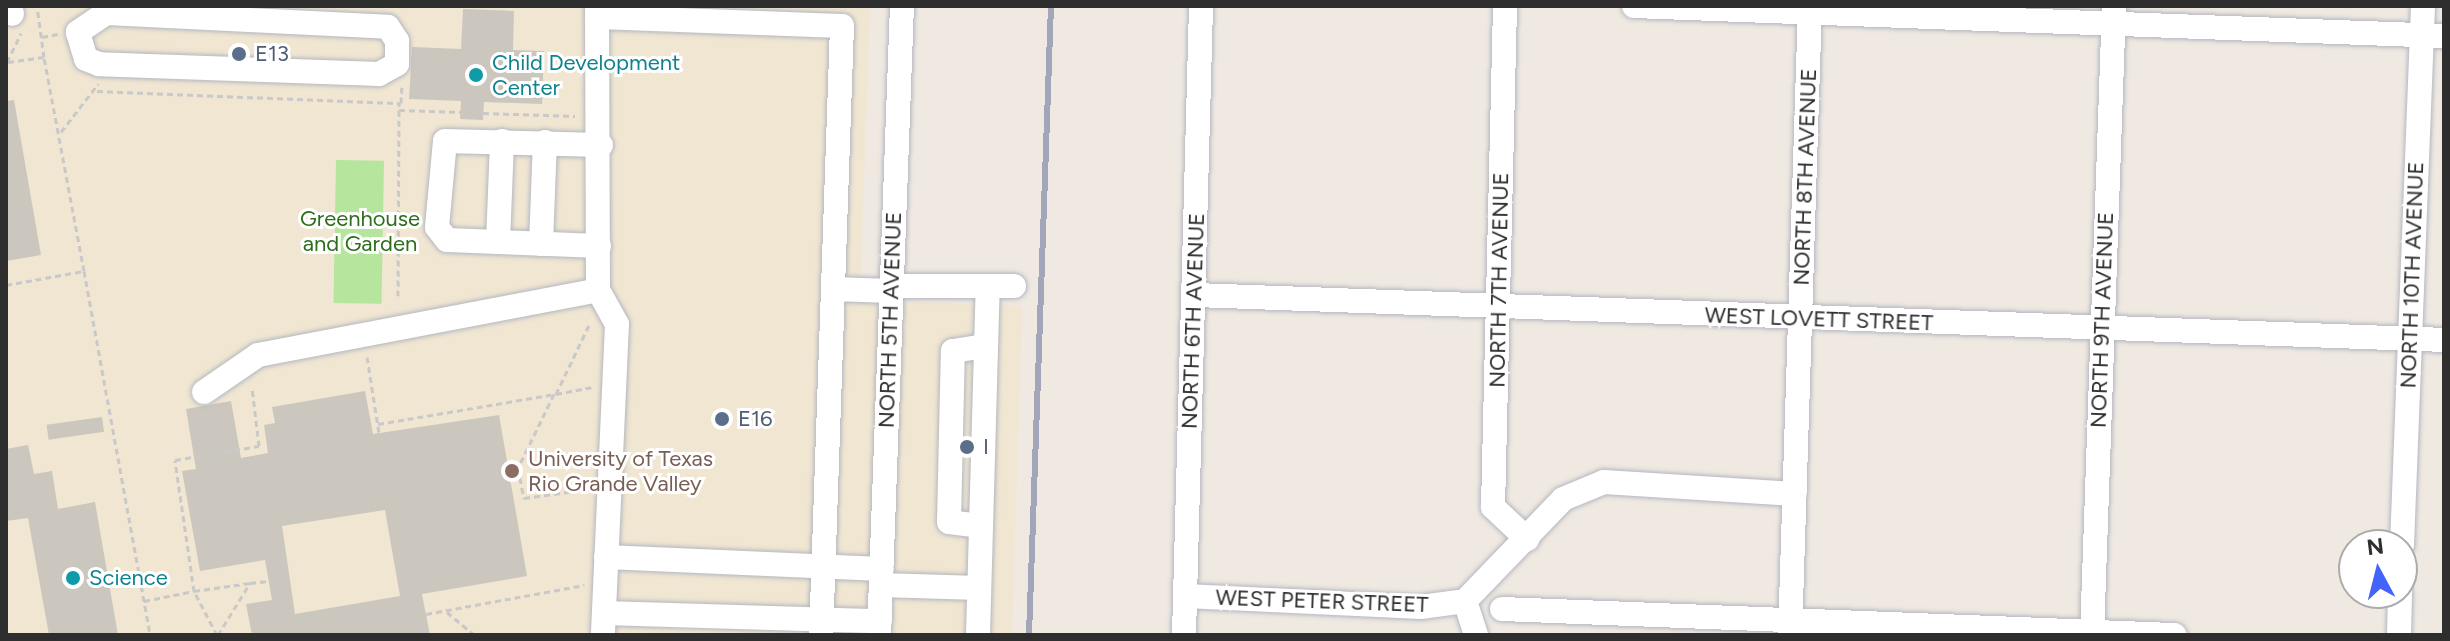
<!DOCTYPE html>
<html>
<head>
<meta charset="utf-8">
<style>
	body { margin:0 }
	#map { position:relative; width:2450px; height:641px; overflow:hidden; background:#efe9e1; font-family:Figtree,sans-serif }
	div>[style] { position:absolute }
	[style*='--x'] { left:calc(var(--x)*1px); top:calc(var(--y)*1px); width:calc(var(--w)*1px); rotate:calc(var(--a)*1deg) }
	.education>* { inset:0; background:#f0e6d1 }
	.green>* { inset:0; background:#b6e59e; transform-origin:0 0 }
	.building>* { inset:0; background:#cbc7bf; transform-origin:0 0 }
	.path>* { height:3px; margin-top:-1.5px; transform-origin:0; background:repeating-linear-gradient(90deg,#c9c9c9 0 6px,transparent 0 10px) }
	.roads { filter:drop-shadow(0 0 2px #b4b7c1) drop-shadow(0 0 2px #b4b7c1) }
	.minor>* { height:24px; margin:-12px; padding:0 12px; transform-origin:12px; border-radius:12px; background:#fff }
	.rail>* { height:6px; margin:-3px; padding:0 3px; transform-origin:3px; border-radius:3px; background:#a3a6b8 }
	.dots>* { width:22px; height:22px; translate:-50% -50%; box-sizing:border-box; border:4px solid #fff; border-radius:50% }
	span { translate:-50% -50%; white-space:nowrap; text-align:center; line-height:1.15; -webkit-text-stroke:6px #fff; paint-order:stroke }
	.service-label { font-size:22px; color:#4e5e75 }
	.left { translate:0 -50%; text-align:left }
	.culture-label { font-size:22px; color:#0d838f }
	.street-label { font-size:22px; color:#2e2e2e }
	.park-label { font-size:22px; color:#2c6e1b }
	.education-label { font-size:22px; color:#785e54 }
	.frame { position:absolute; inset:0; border:8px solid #2e2e2e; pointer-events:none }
	.north { position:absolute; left:2338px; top:529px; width:80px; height:80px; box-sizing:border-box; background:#fff; border:2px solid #ababab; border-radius:50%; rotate:353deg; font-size:22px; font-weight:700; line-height:32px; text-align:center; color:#2e2e2e }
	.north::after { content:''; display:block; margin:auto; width:28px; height:36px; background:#4264fb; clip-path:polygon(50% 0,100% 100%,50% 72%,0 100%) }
</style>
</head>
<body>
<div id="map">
	<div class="education">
		<div style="clip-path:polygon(6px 6px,870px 6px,860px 300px,1022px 306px,1012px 635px,6px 635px)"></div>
	</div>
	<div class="green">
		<div style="left:336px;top:160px;width:48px;height:143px;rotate:1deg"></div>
	</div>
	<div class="building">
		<div style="clip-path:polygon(463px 9px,514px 11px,513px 50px,544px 51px,542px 104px,484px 102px,483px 120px,460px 119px,461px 101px,409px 99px,412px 47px,461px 49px)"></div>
		<div style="clip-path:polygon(14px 100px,41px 255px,6px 261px,6px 101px)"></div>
		<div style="clip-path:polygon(evenodd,365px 391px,373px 434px,499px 415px,527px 576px,422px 594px,430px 635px,252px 635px,246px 604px,272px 600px,265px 560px,200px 571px,182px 471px,196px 469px,186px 409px,231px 401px,241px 458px,268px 453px,264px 425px,275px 423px,272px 407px,365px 391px,385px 510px,400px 596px,295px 614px,282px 526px,385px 510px)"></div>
		<div style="left:102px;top:417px;width:15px;height:56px;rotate:82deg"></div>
		<div style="clip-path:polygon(28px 445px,34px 474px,52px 471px,58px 509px,95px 502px,118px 635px,49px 635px,28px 518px,6px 521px,6px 449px)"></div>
	</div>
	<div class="path">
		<div style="--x:42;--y:37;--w:16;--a:-11"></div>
		<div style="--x:7;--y:62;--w:32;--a:-64"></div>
		<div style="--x:8;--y:62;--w:36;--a:-8"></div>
		<div style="--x:44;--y:57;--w:51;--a:-97.8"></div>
		<div style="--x:97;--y:91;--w:304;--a:2.3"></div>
		<div style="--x:401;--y:103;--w:17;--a:-87"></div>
		<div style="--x:399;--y:110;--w:62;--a:1.8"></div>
		<div style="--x:483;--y:113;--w:92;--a:1.9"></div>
		<div style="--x:61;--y:132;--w:61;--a:-52.4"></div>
		<div style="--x:84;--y:271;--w:370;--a:79.7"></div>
		<div style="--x:6;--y:285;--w:79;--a:-10.2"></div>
		<div style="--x:84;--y:271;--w:218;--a:-100.6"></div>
		<div style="--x:398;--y:296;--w:193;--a:-89.7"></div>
		<div style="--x:367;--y:357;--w:77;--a:81"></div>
		<div style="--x:554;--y:394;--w:82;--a:115.9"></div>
		<div style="--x:518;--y:468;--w:31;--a:79"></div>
		<div style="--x:524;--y:498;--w:67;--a:-7.8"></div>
		<div style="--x:556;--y:394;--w:37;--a:-11"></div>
		<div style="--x:378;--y:424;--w:181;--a:-9.6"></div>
		<div style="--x:556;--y:394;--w:79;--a:-64.4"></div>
		<div style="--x:144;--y:601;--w:51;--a:-11.3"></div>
		<div style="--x:194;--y:591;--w:132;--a:-98.3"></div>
		<div style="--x:175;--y:460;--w:85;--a:-9.5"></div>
		<div style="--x:259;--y:446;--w:59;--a:-96.8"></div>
		<div style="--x:447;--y:612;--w:35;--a:40"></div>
		<div style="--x:426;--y:614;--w:161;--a:-10.4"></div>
		<div style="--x:6;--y:634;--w:2;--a:27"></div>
		<div style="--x:217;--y:635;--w:50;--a:-117.6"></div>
		<div style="--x:194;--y:591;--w:57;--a:-8.1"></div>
		<div style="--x:218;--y:635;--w:61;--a:-58.4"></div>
		<div style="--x:250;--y:583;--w:19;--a:-6"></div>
	</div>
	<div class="roads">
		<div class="minor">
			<div style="--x:10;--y:6;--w:8;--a:76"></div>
			<div style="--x:597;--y:6;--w:284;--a:89.8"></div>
			<div style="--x:598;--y:290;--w:39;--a:61"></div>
			<div style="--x:617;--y:324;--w:311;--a:92.6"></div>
			<div style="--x:1505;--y:6;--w:501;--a:91.37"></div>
			<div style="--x:1493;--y:507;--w:47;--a:43.3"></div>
			<div style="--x:1634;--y:6;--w:811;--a:2.12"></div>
			<div style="--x:106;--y:13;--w:282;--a:2.8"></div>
			<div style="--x:388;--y:27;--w:17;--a:57"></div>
			<div style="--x:397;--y:41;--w:23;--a:90"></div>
			<div style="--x:397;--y:64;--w:21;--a:151"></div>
			<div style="--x:379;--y:74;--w:280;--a:-178"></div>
			<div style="--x:99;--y:64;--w:14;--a:-159"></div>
			<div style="--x:86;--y:59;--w:28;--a:-107"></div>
			<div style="--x:78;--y:32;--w:34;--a:-34"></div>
			<div style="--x:597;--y:17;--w:245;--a:2.1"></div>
			<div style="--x:842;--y:26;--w:609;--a:91.97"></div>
			<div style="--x:498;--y:242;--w:101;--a:-87.7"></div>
			<div style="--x:541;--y:244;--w:102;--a:-87.8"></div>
			<div style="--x:599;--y:246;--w:152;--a:-177.7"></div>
			<div style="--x:447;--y:240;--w:16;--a:-128"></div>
			<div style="--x:437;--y:227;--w:86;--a:-84.7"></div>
			<div style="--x:445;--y:141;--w:156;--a:1.5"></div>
			<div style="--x:891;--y:286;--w:123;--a:0"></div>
			<div style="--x:834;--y:289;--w:57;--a:2"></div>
			<div style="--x:1195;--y:295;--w:1250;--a:2.06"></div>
			<div style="--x:204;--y:392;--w:65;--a:-34.4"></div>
			<div style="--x:258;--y:355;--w:346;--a:-10.8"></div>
			<div style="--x:981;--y:526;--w:32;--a:-173"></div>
			<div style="--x:949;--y:522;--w:171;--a:-88.7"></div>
			<div style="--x:953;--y:351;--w:33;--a:-9"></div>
			<div style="--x:2402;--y:545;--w:539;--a:-87.77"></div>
			<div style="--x:606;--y:557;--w:276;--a:2.5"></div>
			<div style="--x:881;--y:585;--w:98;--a:1.8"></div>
			<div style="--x:1185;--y:596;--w:236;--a:2.7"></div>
			<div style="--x:1421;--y:607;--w:44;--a:-7.8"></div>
			<div style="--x:1465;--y:601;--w:141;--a:-46.1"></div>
			<div style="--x:1563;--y:499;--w:44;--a:-22.5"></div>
			<div style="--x:1604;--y:482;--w:191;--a:3.6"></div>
			<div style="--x:1465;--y:601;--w:36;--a:72"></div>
			<div style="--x:1502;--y:609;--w:673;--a:2.22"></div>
			<div style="--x:604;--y:613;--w:276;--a:1.7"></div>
			<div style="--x:879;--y:635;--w:629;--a:-87.91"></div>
			<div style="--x:978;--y:635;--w:349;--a:-88.4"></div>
			<div style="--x:1184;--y:635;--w:629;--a:-88.45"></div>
			<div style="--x:1790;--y:635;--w:629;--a:-88.18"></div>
			<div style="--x:2092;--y:635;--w:629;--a:-88"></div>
			<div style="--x:2399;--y:635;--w:42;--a:-88.6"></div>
		</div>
	</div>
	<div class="rail">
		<div style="--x:1029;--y:635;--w:629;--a:-88"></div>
	</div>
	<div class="dots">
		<div style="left:239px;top:54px;background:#5c6f8a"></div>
		<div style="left:476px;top:75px;background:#0f9aa8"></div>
		<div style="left:722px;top:419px;background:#5c6f8a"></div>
		<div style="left:967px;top:447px;background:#5c6f8a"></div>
		<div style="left:512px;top:471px;background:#8d6e63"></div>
		<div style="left:73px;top:578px;background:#0f9aa8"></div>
	</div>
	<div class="service-label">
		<span class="left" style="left:255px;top:54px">E13</span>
		<span class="left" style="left:738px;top:419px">E16</span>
		<span class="left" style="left:983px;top:447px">I</span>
	</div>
	<div class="culture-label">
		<span class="left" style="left:492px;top:75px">Child Development<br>Center</span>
		<span class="left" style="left:89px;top:578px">Science</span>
	</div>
	<div class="street-label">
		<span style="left:1805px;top:177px;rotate:-88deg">NORTH 8TH AVENUE</span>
		<span style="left:2412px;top:275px;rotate:-88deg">NORTH 10TH AVENUE</span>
		<span style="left:1499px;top:280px;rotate:-89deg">NORTH 7TH AVENUE</span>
		<span style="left:1819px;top:319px;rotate:2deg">WEST LOVETT STREET</span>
		<span style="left:890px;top:320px;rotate:-88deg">NORTH 5TH AVENUE</span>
		<span style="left:2102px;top:320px;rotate:-88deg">NORTH 9TH AVENUE</span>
		<span style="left:1193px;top:321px;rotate:-88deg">NORTH 6TH AVENUE</span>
		<span style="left:1322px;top:601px;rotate:2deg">WEST PETER STREET</span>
	</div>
	<div class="park-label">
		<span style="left:360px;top:231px">Greenhouse<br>and Garden</span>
	</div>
	<div class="education-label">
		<span class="left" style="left:528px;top:471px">University of Texas<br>Rio Grande Valley</span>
	</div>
	<div class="frame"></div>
	<div class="north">N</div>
</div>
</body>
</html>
